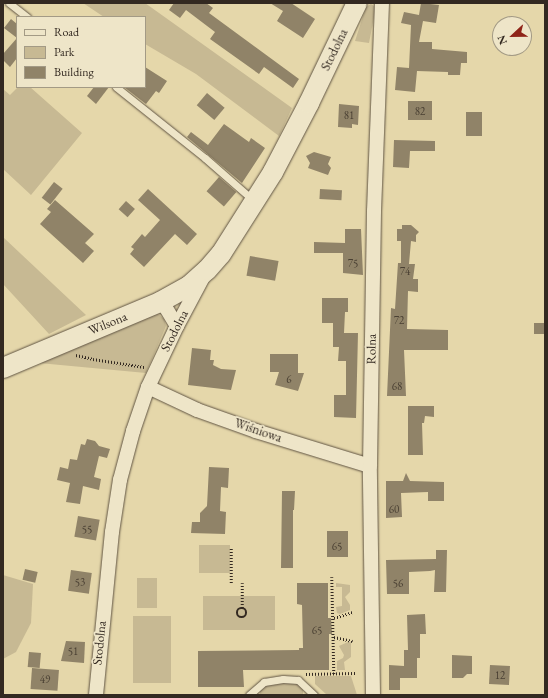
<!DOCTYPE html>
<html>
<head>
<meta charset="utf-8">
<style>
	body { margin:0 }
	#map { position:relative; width:548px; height:698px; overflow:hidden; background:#e5d7aa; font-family:"EB Garamond",serif }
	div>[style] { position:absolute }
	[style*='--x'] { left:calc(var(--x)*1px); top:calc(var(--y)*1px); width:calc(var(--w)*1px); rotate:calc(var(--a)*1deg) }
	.green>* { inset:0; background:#c7b993; transform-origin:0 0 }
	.building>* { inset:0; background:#908368; transform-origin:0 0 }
	.path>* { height:2.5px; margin-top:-1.25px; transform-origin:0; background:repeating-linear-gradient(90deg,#332921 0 1px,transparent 0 3px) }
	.path>.ring { margin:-1.25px; padding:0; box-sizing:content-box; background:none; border:2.5px solid #332921; border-radius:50% }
	.roads { filter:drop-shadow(0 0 1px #605443) drop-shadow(0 0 1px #605443) }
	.lane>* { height:7px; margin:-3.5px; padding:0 3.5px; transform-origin:3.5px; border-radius:3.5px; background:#eee5c8 }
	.street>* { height:14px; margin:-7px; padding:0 7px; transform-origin:7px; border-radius:7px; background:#eee5c8 }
	.secondary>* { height:20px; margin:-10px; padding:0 10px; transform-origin:10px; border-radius:10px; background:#eee5c8 }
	span { translate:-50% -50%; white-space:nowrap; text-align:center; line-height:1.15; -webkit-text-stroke:3.5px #eee5c8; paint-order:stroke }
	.number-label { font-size:11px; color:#4a4033 }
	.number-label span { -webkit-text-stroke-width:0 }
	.street-label { font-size:13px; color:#332921 }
	.frame { position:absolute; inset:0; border:4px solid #332921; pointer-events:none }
	.legend { position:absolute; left:16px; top:16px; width:130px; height:72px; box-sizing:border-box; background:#eee5c8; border:1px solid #a39a85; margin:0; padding:5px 7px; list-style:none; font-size:12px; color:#332921 }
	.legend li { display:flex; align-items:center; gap:8px; height:20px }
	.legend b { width:20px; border:1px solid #a39a85 }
	.north { position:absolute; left:492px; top:16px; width:40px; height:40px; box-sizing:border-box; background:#eee5c8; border:1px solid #a39a85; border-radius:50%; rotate:248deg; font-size:11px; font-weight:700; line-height:16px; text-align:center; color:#332921 }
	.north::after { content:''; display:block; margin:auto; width:14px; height:18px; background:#8f2418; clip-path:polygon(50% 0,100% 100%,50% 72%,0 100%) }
</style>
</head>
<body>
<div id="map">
	<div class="green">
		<div style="clip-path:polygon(83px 3px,145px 3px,292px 108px,279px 136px,196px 74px,145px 44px,145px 17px,104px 17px)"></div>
		<div style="clip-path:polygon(371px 4px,374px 6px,375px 12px,369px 43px,355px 41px,366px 7px)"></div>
		<div style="clip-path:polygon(18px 87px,30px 87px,82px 133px,31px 195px,3px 169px,3px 89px,10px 95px)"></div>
		<div style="clip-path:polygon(3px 237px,21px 254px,86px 315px,49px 334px,3px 284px)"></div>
		<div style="clip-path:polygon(149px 313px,158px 314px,164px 319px,166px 326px,146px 373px,39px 363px)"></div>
		<div style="left:199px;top:545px;width:31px;height:28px"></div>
		<div style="clip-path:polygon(3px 575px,33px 584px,31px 623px,16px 652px,3px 659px)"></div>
		<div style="left:137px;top:578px;width:20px;height:30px"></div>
		<div style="clip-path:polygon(336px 583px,350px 585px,350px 592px,345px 597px,350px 605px,350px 610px,340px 614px,337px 613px,336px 607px,342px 606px,342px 587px,336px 587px)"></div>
		<div style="left:275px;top:596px;width:34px;height:72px;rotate:90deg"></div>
		<div style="left:171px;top:616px;width:67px;height:38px;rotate:90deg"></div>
		<div style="clip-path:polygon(348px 642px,351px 642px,351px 657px,344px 662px,345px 670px,337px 670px,337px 661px,343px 658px,344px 655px,339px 646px)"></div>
		<div style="clip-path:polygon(315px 676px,351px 676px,357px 695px,327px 695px,315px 684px)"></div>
		<div style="clip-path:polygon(275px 682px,293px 682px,299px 685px,303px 689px,303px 695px,260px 695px,260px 690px,267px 684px)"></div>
	</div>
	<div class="building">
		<div style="clip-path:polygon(174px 3px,206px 3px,213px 8px,209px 13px,299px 79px,293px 88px,264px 67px,259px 74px,210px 39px,215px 32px,186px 10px,180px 18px,169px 10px)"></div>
		<div style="clip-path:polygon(270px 3px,291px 3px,315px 19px,303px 38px,277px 21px,283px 11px)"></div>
		<div style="clip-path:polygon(421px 3px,439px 5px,436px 23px,423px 21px,419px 42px,432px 42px,432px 49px,467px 52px,467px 63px,461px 63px,460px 75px,448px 75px,448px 72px,417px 71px,415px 92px,395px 90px,397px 67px,409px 68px,411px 25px,401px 23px,404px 12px,419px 15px)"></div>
		<div style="clip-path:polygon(11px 19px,17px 24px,17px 58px,10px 67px,3px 60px,3px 54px,17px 38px,4px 28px)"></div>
		<div style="clip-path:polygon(145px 67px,167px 81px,159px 93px,156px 91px,146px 104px,124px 87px,145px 87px)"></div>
		<div style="clip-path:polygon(94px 87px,109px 87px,96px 104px,87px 96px)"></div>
		<div style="left:207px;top:93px;width:23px;height:16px;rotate:40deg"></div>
		<div style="left:408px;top:101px;width:24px;height:19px"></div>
		<div style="clip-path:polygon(339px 104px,359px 106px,358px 125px,352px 124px,352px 128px,338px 127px)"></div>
		<div style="left:466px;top:112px;width:16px;height:24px"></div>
		<div style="clip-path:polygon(224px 124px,249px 142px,251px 138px,265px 148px,242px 183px,187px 137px,191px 132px,208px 145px)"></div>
		<div style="clip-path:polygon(394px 140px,435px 141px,435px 151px,410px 151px,409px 168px,393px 167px)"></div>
		<div style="clip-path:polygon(314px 152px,331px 157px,328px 164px,331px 168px,328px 175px,308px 168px,310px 163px,306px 156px)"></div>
		<div style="left:219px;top:177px;width:23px;height:19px;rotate:41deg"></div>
		<div style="left:54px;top:182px;width:11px;height:20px;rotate:38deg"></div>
		<div style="clip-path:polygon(148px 189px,197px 234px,187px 245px,175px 234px,144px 267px,130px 254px,134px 249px,131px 247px,137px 240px,142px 234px,145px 237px,160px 220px,138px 200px)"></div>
		<div style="left:320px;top:189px;width:22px;height:10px;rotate:3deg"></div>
		<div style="clip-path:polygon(55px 200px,94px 234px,85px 243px,94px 251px,83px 263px,40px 224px,51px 212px,47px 209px)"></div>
		<div style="left:126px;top:201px;width:12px;height:11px;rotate:42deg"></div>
		<div style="clip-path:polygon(402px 225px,411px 225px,419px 232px,416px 235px,416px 242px,411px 241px,409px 264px,415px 264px,413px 279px,418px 279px,418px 292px,408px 291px,407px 329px,448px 330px,448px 350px,404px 350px,406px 396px,387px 396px,391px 308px,395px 309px,398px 263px,401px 263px,401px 241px,397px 241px,397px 229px,402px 229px)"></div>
		<div style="clip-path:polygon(345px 229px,361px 229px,363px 275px,343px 273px,343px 253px,314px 253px,314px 242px,345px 243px)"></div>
		<div style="left:250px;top:256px;width:29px;height:20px;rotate:10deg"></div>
		<div style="clip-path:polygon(322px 298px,348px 298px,348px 312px,345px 312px,344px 333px,358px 333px,356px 418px,334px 417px,334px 395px,346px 395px,346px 361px,338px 361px,339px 347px,333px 347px,333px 323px,322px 323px)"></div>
		<div style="left:534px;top:323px;width:11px;height:11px"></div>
		<div style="clip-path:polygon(192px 348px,211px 350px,210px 360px,214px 360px,213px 365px,221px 369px,236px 370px,231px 390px,188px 385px)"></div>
		<div style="clip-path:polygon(270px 354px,298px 354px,298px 373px,304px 373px,298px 391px,275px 385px,279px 372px,270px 372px)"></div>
		<div style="clip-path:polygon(408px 406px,434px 406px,434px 417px,425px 416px,424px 423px,422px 423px,423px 455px,408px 455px)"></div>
		<div style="clip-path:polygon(87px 439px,95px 441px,99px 446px,110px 449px,107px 458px,99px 456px,94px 477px,101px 479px,99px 490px,83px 486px,80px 504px,66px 502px,70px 483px,57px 480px,60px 467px,68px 469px,70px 459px,77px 460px,81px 444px,85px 445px)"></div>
		<div style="clip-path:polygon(209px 467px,229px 468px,228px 488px,221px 487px,220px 511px,226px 512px,225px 534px,191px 533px,192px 522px,200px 522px,200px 513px,207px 506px)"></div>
		<div style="clip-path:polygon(406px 473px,410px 481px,444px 482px,444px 501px,428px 501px,428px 492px,401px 493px,402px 517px,386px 518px,386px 481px,403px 481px)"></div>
		<div style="clip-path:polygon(282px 491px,295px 491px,294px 510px,293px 510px,293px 568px,281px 568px)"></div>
		<div style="left:78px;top:516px;width:22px;height:21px;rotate:10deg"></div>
		<div style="left:327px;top:531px;width:21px;height:26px"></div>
		<div style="clip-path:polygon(436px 550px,447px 550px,446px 592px,434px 592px,435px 570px,430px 571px,409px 572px,409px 594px,387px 594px,386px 560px,436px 559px)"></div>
		<div style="left:25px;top:569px;width:13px;height:11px;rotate:13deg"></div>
		<div style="left:71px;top:570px;width:21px;height:21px;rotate:8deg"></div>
		<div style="clip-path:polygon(297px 583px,328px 583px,328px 618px,331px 618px,332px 634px,329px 634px,329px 670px,243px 670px,244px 687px,198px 687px,198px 651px,299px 650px,299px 648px,303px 648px,302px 605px,297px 604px)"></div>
		<div style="clip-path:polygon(425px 614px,426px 634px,420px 634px,420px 658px,417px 658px,417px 678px,400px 678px,400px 690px,389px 690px,389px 665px,404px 666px,404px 650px,408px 650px,407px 615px)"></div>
		<div style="clip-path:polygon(66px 641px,85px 642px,84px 663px,61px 661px)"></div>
		<div style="left:29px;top:652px;width:12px;height:15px;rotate:5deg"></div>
		<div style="clip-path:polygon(452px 655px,472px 656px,472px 674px,467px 674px,463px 678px,452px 678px)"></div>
		<div style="left:490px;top:665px;width:20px;height:19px;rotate:3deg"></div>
		<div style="left:32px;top:668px;width:27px;height:21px;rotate:4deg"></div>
	</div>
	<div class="path">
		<div style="--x:76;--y:355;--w:17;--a:13"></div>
		<div style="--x:93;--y:359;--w:52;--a:8.9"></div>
		<div style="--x:332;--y:577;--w:97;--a:88.8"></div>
		<div style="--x:231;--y:583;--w:35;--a:-90"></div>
		<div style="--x:242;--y:608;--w:25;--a:-90"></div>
		<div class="ring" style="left:237.5px;top:608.5px;width:6.5px;height:6.5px"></div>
		<div style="--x:334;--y:618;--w:20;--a:-18"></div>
		<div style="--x:334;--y:637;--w:19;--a:12"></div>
		<div style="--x:306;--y:674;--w:49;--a:-1.2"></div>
	</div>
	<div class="roads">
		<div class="lane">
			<div style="--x:9;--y:3;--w:23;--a:38"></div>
			<div style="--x:116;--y:87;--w:114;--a:38.6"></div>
			<div style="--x:205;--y:158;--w:64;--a:41.2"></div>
			<div style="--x:249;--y:695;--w:20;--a:-41"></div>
			<div style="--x:264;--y:682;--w:19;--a:-9"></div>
			<div style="--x:283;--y:679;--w:15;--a:4"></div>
			<div style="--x:298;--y:680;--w:22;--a:43"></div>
		</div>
		<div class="street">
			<div style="--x:160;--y:302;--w:8;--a:45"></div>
			<div style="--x:166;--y:308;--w:21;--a:59"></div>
			<div style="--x:148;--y:387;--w:54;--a:25.1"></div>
			<div style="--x:197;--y:410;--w:63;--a:19.6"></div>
			<div style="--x:256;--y:431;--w:119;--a:17.1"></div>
			<div style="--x:96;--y:695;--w:164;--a:-84.4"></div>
			<div style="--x:112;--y:532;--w:53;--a:-81.3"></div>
			<div style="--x:120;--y:480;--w:51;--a:-75.1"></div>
			<div style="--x:133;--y:431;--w:46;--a:-71.2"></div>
			<div style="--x:148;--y:387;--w:68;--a:-64.6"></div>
			<div style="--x:177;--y:326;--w:53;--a:-62"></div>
			<div style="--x:373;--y:695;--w:229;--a:-90.8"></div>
			<div style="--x:370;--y:466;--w:255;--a:-89.1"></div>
			<div style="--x:374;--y:211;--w:208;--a:-87.8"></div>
		</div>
		<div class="secondary">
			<div style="--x:3;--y:368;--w:170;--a:-22.8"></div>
			<div style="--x:160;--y:302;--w:33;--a:-29"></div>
			<div style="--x:189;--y:286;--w:24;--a:-42"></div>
			<div style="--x:207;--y:270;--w:21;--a:-49"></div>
			<div style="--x:221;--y:254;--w:97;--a:-57.6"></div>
			<div style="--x:273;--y:172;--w:78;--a:-62.4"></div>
			<div style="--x:309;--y:103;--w:111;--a:-64.4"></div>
		</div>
	</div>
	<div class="number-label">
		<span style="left:420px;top:111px">82</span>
		<span style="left:349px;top:115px">81</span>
		<span style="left:353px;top:263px">75</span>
		<span style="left:405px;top:271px">74</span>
		<span style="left:399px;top:320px">72</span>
		<span style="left:289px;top:379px">6</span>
		<span style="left:397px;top:386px">68</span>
		<span style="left:394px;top:509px">60</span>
		<span style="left:87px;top:529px">55</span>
		<span style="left:337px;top:546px">65</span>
		<span style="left:80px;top:582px">53</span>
		<span style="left:398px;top:583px">56</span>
		<span style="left:317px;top:630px">65</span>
		<span style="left:73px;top:651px">51</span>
		<span style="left:500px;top:675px">12</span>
		<span style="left:45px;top:679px">49</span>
	</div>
	<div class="street-label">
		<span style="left:335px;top:50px;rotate:-64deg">Stodolna</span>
		<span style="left:108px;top:324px;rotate:-22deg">Wilsona</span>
		<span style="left:175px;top:331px;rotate:-63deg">Stodolna</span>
		<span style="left:372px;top:349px;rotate:-89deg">Rolna</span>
		<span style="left:258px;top:431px;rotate:19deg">Wiśniowa</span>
		<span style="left:100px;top:643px;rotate:-84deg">Stodolna</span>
	</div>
	<div class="frame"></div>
	<ul class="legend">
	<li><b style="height:5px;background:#eee5c8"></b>Road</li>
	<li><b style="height:11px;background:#c7b993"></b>Park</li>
	<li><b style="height:11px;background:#908368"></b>Building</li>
	</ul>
	<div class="north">N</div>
</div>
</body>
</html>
